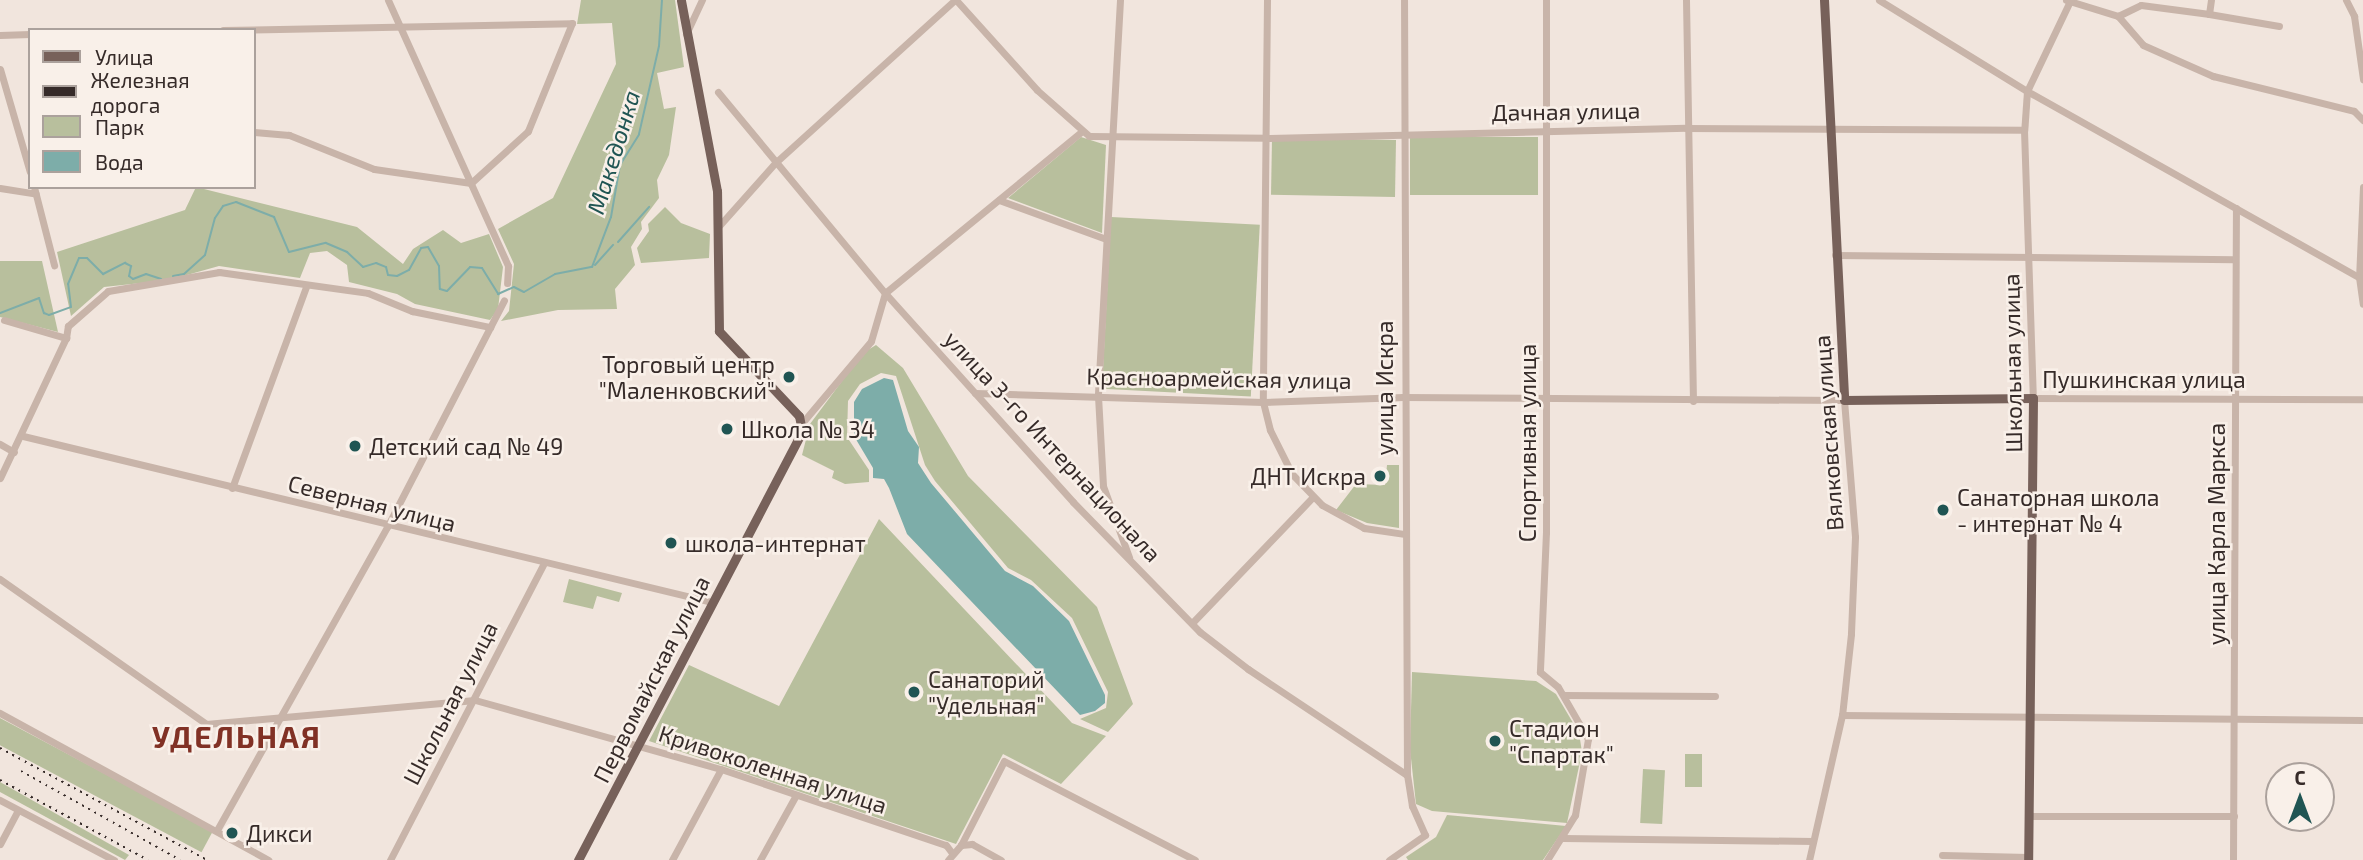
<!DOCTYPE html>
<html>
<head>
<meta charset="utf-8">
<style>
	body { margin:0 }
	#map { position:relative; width:2363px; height:860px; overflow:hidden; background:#f1e5dd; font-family:"Exo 2",sans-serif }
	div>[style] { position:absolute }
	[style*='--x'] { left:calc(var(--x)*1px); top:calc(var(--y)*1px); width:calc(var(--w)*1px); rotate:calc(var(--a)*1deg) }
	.green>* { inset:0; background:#b8bf9d; transform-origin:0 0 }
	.water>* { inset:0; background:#7dada9 }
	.stream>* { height:2px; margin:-1px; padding:0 1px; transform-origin:1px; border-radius:1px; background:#7dada9 }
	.minor>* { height:7px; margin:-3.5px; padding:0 3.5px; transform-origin:3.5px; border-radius:3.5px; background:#c8b4a9 }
	.major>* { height:9px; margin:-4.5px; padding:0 4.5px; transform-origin:4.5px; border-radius:4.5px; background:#77615a }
	.rail>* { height:2px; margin-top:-1px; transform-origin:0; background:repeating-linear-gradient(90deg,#362b29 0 2px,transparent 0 7px) }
	.dots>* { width:19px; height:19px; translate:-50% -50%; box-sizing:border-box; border:4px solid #f9f0e9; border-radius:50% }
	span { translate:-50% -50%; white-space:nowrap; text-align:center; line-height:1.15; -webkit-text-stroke:5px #f9f0e9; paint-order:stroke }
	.street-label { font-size:23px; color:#362b29 }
	.poi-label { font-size:23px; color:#362b29 }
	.right { translate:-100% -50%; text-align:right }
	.left { translate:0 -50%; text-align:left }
	.water-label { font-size:24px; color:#205553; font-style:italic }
	.district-label { font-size:30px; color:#813125; font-weight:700; letter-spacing:2px }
	.legend { position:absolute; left:28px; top:28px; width:228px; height:161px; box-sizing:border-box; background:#f9f0e9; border:2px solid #aba19c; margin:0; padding:9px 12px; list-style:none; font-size:21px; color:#362b29 }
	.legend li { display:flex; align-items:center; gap:14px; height:35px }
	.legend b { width:35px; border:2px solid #aba19c }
	.north { position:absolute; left:2265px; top:762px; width:70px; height:70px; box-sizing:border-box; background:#f9f0e9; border:2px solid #aba19c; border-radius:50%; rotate:0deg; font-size:19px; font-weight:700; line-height:28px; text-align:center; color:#362b29 }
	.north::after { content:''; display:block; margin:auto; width:24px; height:32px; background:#205553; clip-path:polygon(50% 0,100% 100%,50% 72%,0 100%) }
</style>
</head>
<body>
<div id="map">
	<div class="green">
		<div style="clip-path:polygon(581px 0,675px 0,684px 67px,657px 73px,664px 109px,676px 107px,669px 155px,657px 180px,659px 198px,641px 222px,642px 229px,631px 247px,635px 265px,615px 289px,617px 309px,558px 310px,501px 321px,509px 311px,514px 264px,498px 229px,553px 198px,616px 64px,612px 23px,577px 24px)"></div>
		<div style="clip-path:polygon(1081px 137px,1106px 145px,1102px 233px,1008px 198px)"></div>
		<div style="left:1538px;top:137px;width:58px;height:128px;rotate:90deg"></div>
		<div style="left:1396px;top:140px;width:57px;height:124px;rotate:91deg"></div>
		<div style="clip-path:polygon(196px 187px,357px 227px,403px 264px,413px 249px,443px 230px,461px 243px,489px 234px,503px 267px,498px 309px,490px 320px,415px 304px,397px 294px,349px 282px,347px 265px,327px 251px,310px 253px,300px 278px,219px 266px,169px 280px,104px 287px,71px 316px,57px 252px,185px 210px)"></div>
		<div style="clip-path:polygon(665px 207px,681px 223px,710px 234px,709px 258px,641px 263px,637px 248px,649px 231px,648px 224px)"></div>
		<div style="left:1111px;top:217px;width:149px;height:172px;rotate:3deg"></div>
		<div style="clip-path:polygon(0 261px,42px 261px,58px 332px,0 317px)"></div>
		<div style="clip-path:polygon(876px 345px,903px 368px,968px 476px,1097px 607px,1133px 704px,1108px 732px,1080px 719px,1106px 708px,1108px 692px,1072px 618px,1031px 580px,1008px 568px,935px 481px,925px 465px,896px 376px,881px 373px,860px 384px,848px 401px,847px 437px,869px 470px,869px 482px,845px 484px,832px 478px,834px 471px,802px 455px,810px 424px,863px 353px)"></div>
		<div style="clip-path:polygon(1387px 465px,1399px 465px,1399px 528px,1367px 523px,1336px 510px,1356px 484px,1385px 485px)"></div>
		<div style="clip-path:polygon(879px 519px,1072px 723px,1106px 736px,1061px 784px,1003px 754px,956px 844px,649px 741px,689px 665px,779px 706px)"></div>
		<div style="clip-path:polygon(569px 579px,622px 593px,619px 602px,597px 596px,593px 609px,563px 602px)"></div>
		<div style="clip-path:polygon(1412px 672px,1536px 681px,1556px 694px,1579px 733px,1582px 752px,1567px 823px,1432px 811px,1416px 804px,1410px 749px)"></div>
		<div style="left:0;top:718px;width:241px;height:24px;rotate:28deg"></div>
		<div style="left:1685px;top:754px;width:17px;height:33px"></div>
		<div style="left:1643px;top:769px;width:22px;height:54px;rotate:3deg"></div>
		<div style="clip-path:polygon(0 782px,129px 855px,125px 860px,0 792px)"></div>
		<div style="clip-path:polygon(1447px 815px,1566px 826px,1543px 860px,1408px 860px,1406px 857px,1436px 837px)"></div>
	</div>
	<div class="water">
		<div style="clip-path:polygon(884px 378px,893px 380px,908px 431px,919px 447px,918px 463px,931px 483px,1005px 571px,1033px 586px,1069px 621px,1105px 695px,1105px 703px,1095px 711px,1080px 715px,907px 534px,889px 488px,884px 479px,873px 478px,873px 468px,854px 436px,854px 402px,862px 389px)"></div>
	</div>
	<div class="stream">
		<div style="--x:618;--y:242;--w:47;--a:-48.5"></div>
		<div style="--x:595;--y:265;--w:27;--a:-48"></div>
		<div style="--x:173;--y:276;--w:11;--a:-10"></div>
		<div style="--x:184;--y:274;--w:28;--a:-42"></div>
		<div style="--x:205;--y:255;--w:38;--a:-75"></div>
		<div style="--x:215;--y:218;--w:14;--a:-56"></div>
		<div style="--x:223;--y:206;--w:14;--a:-17"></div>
		<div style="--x:236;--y:202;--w:41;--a:21.5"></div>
		<div style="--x:274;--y:217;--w:38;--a:67"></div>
		<div style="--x:289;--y:252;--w:38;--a:-14"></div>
		<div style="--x:326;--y:243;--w:23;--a:23"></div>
		<div style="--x:347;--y:252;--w:22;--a:43"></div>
		<div style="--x:363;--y:267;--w:14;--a:-17"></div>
		<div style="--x:376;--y:263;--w:11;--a:22"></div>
		<div style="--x:386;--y:267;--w:8;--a:76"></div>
		<div style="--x:388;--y:275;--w:9;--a:6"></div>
		<div style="--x:397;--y:276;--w:13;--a:-27"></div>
		<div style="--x:409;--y:270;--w:25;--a:-61"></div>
		<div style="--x:421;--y:248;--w:7;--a:-8"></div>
		<div style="--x:428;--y:247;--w:22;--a:60"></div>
		<div style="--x:439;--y:266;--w:23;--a:88"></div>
		<div style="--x:440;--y:289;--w:7;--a:16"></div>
		<div style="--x:447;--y:291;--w:33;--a:-46"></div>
		<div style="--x:470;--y:267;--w:12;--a:5"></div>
		<div style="--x:482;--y:268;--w:31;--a:58"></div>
		<div style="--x:498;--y:294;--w:17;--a:-24"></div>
		<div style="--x:514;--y:287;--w:11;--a:27"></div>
		<div style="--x:524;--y:292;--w:36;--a:-30"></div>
		<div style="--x:555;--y:274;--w:38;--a:-11"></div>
		<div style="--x:592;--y:267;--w:53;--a:-69.2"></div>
		<div style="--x:611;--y:217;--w:53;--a:-80.2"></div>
		<div style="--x:620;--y:165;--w:36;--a:-58"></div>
		<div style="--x:639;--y:134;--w:90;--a:-77.2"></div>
		<div style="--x:659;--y:46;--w:46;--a:-86.3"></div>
		<div style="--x:0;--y:313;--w:42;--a:-21"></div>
		<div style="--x:39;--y:298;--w:16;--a:72"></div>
		<div style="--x:44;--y:313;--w:5;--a:22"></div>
		<div style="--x:49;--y:315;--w:23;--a:-20"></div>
		<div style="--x:71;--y:307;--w:23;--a:-97"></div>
		<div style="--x:68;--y:284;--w:28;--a:-67"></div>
		<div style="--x:79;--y:258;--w:8;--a:0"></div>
		<div style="--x:87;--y:258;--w:23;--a:45"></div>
		<div style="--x:103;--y:274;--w:25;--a:-27"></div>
		<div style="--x:125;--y:263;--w:7;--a:27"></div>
		<div style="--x:131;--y:266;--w:10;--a:101"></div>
		<div style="--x:129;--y:276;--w:5;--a:37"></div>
		<div style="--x:133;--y:279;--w:14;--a:-21"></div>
		<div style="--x:146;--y:274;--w:16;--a:18"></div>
	</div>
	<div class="minor">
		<div style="--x:388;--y:0;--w:292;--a:65.7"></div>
		<div style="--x:508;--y:266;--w:17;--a:93"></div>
		<div style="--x:956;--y:0;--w:121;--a:48"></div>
		<div style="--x:1037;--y:90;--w:69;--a:41.5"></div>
		<div style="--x:1089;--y:136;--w:178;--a:0.6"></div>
		<div style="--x:1267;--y:138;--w:419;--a:-1.4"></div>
		<div style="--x:1686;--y:128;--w:338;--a:0.3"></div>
		<div style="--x:1120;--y:0;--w:397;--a:93.2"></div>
		<div style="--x:1098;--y:396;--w:90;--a:86.8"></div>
		<div style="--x:1103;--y:486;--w:76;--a:69.9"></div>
		<div style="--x:1267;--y:0;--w:402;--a:90.6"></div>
		<div style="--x:1263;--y:402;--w:29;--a:76"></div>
		<div style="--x:1270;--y:430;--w:49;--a:63.4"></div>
		<div style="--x:1292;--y:474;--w:43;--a:45.9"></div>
		<div style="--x:1322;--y:505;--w:48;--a:28.7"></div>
		<div style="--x:1364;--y:528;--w:40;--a:8.5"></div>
		<div style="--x:1546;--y:0;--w:532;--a:90"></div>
		<div style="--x:1546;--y:532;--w:140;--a:92.5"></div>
		<div style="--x:1540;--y:672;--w:23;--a:40"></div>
		<div style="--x:1558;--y:687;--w:60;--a:60"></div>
		<div style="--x:1588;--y:739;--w:77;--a:99.7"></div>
		<div style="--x:1575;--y:815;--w:53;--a:121.9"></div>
		<div style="--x:1686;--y:0;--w:401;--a:89"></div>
		<div style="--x:1879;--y:0;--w:174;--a:31.6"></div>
		<div style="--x:2027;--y:91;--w:381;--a:29.3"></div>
		<div style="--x:2066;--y:0;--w:54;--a:17.1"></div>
		<div style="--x:2118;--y:16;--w:38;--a:49"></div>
		<div style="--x:2143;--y:45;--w:77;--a:23.9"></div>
		<div style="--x:2213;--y:76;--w:145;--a:13.9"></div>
		<div style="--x:2354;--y:111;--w:13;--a:45"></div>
		<div style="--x:2346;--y:0;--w:18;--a:63"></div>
		<div style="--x:2354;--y:16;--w:64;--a:81.9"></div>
		<div style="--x:2070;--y:1;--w:100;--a:115.5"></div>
		<div style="--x:2027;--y:91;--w:39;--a:94"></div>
		<div style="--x:2024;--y:130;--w:268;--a:88.1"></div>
		<div style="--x:2033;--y:398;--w:330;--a:0.2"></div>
		<div style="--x:2209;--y:14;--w:71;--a:9.7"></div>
		<div style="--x:2118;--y:16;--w:25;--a:-26"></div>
		<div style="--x:2141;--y:5;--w:69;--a:7.5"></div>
		<div style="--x:2209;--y:14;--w:14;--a:-82"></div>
		<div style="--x:223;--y:30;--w:349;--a:-1.1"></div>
		<div style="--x:572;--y:23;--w:117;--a:112.2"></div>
		<div style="--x:528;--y:131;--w:77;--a:137.6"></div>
		<div style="--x:471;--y:183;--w:98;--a:-171.8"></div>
		<div style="--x:374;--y:169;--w:92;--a:-158.2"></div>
		<div style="--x:289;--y:135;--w:35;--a:-175"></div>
		<div style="--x:686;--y:34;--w:38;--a:-65"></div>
		<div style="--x:0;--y:35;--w:30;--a:-2"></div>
		<div style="--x:0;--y:69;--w:107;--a:73.8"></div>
		<div style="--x:718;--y:92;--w:261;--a:50.3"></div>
		<div style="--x:885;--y:293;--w:281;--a:48"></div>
		<div style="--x:1073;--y:502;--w:182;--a:45.7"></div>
		<div style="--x:1200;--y:632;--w:61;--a:37.6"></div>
		<div style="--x:1248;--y:669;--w:191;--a:33.7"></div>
		<div style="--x:34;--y:187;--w:81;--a:75.6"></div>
		<div style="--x:2363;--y:187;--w:90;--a:92.5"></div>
		<div style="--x:2359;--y:277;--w:27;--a:82"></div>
		<div style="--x:0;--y:188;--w:36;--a:9"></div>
		<div style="--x:999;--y:200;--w:114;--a:20"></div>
		<div style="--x:718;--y:227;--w:86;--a:-48.3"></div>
		<div style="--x:775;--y:163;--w:243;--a:-42.2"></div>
		<div style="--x:1835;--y:255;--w:399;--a:0.6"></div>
		<div style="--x:4;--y:320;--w:65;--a:16.2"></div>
		<div style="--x:66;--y:338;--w:12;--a:-81"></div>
		<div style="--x:68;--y:326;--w:53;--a:-41.2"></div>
		<div style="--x:108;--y:291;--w:113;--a:-9.7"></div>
		<div style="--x:219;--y:272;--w:150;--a:8"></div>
		<div style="--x:368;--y:293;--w:48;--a:22.2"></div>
		<div style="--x:412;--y:311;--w:80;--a:11.6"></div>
		<div style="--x:975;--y:393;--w:288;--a:1.8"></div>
		<div style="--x:1263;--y:402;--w:140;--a:-2"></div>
		<div style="--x:1403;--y:397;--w:441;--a:0.4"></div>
		<div style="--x:1844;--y:400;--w:137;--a:85.4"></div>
		<div style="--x:1855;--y:537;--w:97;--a:92.4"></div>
		<div style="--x:1851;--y:634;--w:81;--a:96.3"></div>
		<div style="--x:1842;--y:715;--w:149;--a:102.8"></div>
		<div style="--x:802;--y:423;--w:107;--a:-49.9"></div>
		<div style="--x:871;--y:341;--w:50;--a:-73.7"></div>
		<div style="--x:885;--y:293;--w:255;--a:-39.4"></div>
		<div style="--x:23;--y:436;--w:709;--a:13.55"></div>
		<div style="--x:0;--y:444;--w:16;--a:30"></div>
		<div style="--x:0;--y:478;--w:155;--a:-64.8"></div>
		<div style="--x:232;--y:488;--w:214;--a:-69.8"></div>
		<div style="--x:0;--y:579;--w:252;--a:35.1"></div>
		<div style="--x:206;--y:724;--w:270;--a:-5.1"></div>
		<div style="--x:475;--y:700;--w:255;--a:15.7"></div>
		<div style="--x:721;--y:769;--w:237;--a:18.7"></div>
		<div style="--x:946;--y:845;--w:10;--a:53"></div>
		<div style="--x:1192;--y:623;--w:175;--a:-46.2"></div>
		<div style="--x:1564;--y:695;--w:151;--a:0.4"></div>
		<div style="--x:0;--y:713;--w:306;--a:28.7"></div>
		<div style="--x:1842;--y:715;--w:521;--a:0.55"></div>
		<div style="--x:0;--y:800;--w:129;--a:27.8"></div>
		<div style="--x:2029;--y:816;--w:205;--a:0"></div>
		<div style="--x:217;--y:830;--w:347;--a:-60.7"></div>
		<div style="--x:387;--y:527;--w:255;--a:-62.7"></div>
		<div style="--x:1563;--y:838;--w:250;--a:0.7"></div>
		<div style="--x:0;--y:844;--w:38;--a:-62"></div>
		<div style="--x:961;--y:845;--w:94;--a:-62.9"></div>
		<div style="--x:1004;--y:761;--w:215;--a:27.4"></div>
		<div style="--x:1942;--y:855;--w:86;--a:1.3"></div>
		<div style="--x:390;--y:860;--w:335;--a:-62.6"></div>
		<div style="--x:672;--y:860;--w:103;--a:-61.7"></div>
		<div style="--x:760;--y:860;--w:74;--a:-61"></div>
		<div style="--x:948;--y:860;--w:20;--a:-49"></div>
		<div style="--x:961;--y:845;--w:11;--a:-5"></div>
		<div style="--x:972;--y:844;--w:33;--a:29"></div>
		<div style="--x:1389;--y:860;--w:44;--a:-34.8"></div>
		<div style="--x:1425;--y:835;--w:32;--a:-114"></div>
		<div style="--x:1412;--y:806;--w:31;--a:-99"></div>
		<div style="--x:1407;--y:775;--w:775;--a:-90.22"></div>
		<div style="--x:2233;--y:860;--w:652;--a:-89.74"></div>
	</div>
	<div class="major">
		<div style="--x:1824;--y:0;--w:400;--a:87.1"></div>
		<div style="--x:1844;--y:400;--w:189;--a:-0.6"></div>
		<div style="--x:2033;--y:398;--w:462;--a:90.6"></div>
		<div style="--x:578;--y:860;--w:484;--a:-62.4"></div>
		<div style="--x:802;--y:431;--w:15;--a:-101"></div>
		<div style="--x:799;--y:416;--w:117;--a:-133.3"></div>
		<div style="--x:719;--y:331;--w:140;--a:-90.8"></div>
		<div style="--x:717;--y:191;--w:194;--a:-100.7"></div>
	</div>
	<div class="rail">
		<div style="--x:0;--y:748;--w:235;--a:28.4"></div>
		<div style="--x:21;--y:771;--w:182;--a:29.2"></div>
		<div style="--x:0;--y:780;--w:168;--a:28.4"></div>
	</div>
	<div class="dots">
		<div style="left:789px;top:377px;background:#205553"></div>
		<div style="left:727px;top:429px;background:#205553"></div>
		<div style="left:355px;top:446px;background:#205553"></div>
		<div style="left:1380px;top:476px;background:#205553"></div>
		<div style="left:1943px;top:510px;background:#205553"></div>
		<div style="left:671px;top:543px;background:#205553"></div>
		<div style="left:914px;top:692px;background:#205553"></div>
		<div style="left:1495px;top:741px;background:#205553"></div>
		<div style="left:232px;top:833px;background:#205553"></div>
	</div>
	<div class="street-label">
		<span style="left:1566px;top:111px;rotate:-1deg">Дачная улица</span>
		<span style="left:2012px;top:363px;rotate:-91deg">Школьная улица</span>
		<span style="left:1219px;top:378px;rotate:1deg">Красноармейская улица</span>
		<span style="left:2144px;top:379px">Пушкинская улица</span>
		<span style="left:1384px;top:388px;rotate:-90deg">улица Искра</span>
		<span style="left:1828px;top:433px;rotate:-94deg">Вялковская улица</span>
		<span style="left:1527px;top:443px;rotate:-90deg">Спортивная улица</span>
		<span style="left:1053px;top:446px;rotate:47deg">улица 3-го Интернационала</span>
		<span style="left:372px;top:503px;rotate:14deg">Северная улица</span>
		<span style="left:2216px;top:534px;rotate:-90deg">улица Карла Маркса</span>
		<span style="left:651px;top:679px;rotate:-63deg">Первомайская улица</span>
		<span style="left:450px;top:703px;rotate:-63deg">Школьная улица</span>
		<span style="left:773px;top:769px;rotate:18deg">Кривоколенная улица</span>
	</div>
	<div class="poi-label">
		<span class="right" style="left:775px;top:377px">Торговый центр<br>"Маленковский"</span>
		<span class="left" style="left:741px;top:429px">Школа № 34</span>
		<span class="left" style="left:369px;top:446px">Детский сад № 49</span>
		<span class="right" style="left:1366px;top:476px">ДНТ Искра</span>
		<span class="left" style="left:1957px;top:510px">Санаторная школа<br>- интернат № 4</span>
		<span class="left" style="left:685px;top:543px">школа-интернат</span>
		<span class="left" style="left:928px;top:692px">Санаторий<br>"Удельная"</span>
		<span class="left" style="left:1509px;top:741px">Стадион<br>"Спартак"</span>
		<span class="left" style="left:246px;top:833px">Дикси</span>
	</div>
	<div class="water-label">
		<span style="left:613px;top:152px;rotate:-73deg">Македонка</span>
	</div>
	<div class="district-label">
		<span style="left:237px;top:736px">УДЕЛЬНАЯ</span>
	</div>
	<ul class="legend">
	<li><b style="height:9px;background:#77615a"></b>Улица</li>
	<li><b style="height:9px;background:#362b29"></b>Железная дорога</li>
	<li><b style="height:19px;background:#b8bf9d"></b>Парк</li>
	<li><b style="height:19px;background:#7dada9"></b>Вода</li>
	</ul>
	<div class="north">С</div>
</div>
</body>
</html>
